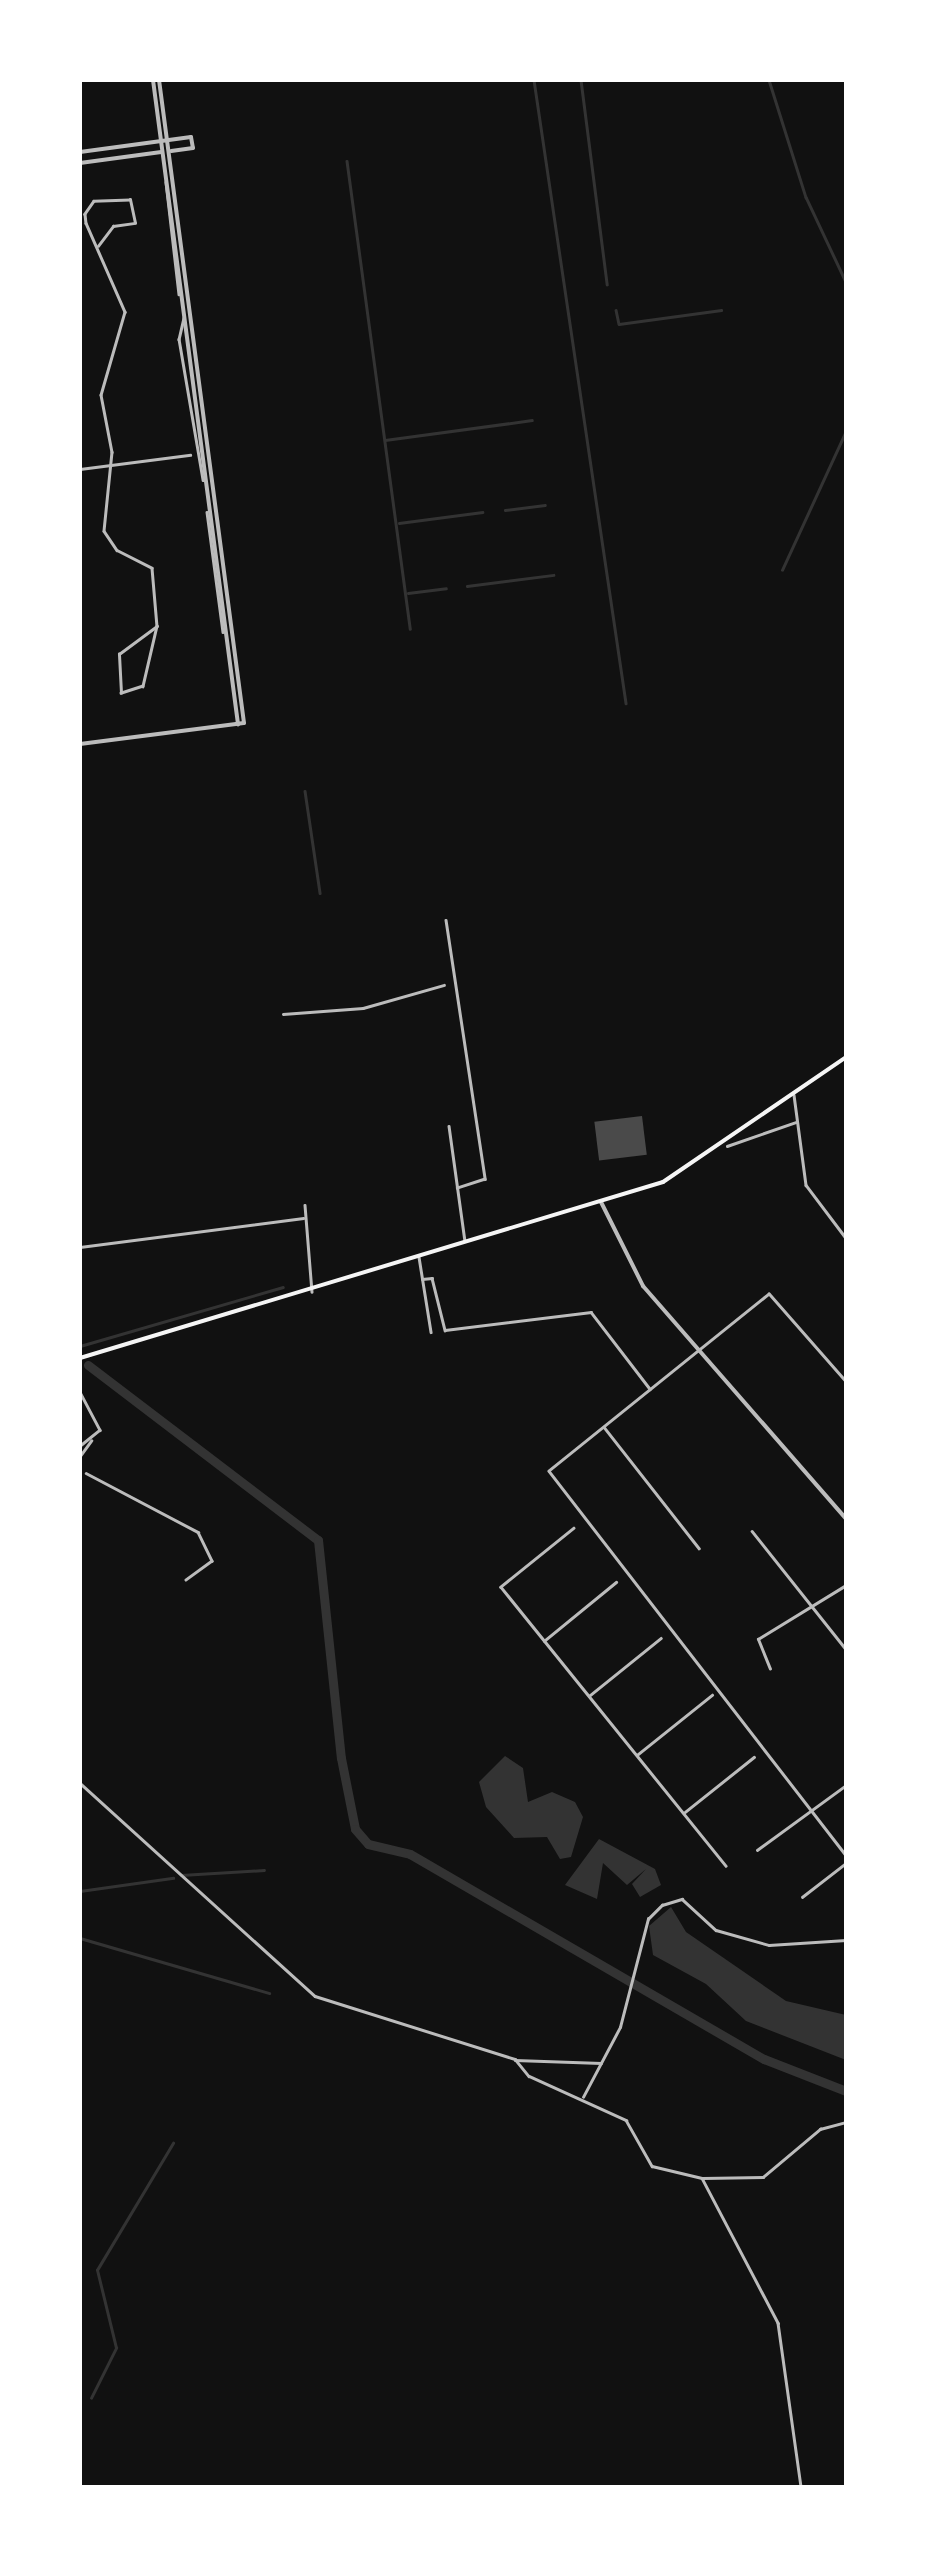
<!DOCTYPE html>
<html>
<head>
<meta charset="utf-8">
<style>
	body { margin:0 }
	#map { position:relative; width:926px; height:2567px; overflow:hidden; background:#111; font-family:Ubuntu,sans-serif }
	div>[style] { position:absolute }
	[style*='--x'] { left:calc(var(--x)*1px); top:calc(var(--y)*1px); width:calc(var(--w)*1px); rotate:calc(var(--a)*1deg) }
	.water>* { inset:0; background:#333 }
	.stream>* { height:2.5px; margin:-1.25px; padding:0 1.25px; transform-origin:1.25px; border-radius:1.25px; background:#333 }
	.river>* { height:9px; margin:-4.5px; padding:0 4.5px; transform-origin:4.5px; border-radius:4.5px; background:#333 }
	.building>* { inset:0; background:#4a4a4a; transform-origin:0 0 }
	.pedestrian>* { height:2.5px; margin:-1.25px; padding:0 1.25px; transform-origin:1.25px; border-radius:1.25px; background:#bcbcbc }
	.minor>* { height:2.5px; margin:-1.25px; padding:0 1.25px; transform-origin:1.25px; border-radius:1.25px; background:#bcbcbc }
	.tertiary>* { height:4px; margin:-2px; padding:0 2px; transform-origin:2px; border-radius:2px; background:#bcbcbc }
	.secondary>* { height:4px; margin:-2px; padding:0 2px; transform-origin:2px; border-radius:2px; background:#f5f5f5 }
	span { translate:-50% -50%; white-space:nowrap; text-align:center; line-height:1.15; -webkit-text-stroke:9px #fff; paint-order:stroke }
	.frame { position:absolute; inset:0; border:82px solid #fff; pointer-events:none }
</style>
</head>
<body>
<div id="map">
	<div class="water">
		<div style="clip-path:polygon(505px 1756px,523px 1768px,528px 1802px,552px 1792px,575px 1802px,583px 1817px,571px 1857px,560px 1859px,547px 1837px,514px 1838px,486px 1807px,479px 1782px)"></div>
		<div style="clip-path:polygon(599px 1839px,655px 1869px,661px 1885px,640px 1897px,632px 1884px,646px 1869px,627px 1885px,603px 1863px,597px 1899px,565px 1885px)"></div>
		<div style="clip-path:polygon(671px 1907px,686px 1932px,786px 2001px,846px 2015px,846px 2060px,746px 2021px,706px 1984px,653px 1955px,649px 1926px)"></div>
	</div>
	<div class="stream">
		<div style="--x:534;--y:80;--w:630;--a:81.6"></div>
		<div style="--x:581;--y:80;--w:206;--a:82.7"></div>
		<div style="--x:769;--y:80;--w:123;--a:72.5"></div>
		<div style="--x:806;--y:197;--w:94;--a:64.8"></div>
		<div style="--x:347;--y:161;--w:472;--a:82.3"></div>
		<div style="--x:616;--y:310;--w:14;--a:78"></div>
		<div style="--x:619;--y:324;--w:103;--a:-7.8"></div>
		<div style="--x:385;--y:440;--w:148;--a:-7.7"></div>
		<div style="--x:505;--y:510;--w:40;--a:-7.1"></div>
		<div style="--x:399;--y:523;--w:84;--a:-7.5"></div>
		<div style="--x:782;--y:570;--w:153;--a:-65.3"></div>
		<div style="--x:467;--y:586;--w:87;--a:-7.3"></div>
		<div style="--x:408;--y:593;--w:38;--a:-7"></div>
		<div style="--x:305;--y:791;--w:103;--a:81.6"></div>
		<div style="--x:80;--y:1346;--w:211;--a:-16.2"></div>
		<div style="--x:181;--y:1875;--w:83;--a:-3.4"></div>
		<div style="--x:80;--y:1891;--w:94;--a:-8"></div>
		<div style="--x:80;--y:1938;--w:197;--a:16.2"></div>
		<div style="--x:91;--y:2398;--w:56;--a:-63.4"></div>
		<div style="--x:116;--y:2348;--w:80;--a:-103.7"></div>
		<div style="--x:97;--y:2270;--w:148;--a:-59.1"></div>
		<div style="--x:80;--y:2484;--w:4;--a:56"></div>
	</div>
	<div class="river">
		<div style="--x:88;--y:1365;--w:289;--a:37.3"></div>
		<div style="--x:318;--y:1540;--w:219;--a:84"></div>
		<div style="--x:341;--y:1758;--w:72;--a:78.8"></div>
		<div style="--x:355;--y:1829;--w:20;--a:49"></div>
		<div style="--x:368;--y:1844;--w:43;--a:13.4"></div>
		<div style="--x:410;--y:1854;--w:409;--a:30.1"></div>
		<div style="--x:764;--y:2059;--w:88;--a:21.3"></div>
	</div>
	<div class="building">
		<div style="left:642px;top:1116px;width:39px;height:48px;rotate:83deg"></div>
	</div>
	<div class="pedestrian">
		<div style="--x:98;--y:246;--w:25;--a:-53"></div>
		<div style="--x:113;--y:226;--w:22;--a:-8"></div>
		<div style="--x:135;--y:223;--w:24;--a:-102"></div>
		<div style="--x:130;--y:200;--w:36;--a:178"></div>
		<div style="--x:94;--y:201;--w:16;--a:125"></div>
		<div style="--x:85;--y:214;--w:9;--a:84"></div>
		<div style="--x:86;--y:223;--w:97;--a:66.3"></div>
		<div style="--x:125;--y:312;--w:86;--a:106.1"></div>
		<div style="--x:101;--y:395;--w:58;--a:79.1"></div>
		<div style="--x:112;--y:452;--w:79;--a:95.8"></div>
		<div style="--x:104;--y:531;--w:23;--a:56"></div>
		<div style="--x:117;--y:550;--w:39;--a:27"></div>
		<div style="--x:152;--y:568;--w:58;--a:85.1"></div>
		<div style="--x:80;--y:469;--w:111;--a:-7.3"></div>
		<div style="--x:157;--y:626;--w:62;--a:103.1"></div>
		<div style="--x:143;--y:686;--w:23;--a:162"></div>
		<div style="--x:121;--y:693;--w:39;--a:-93"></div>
		<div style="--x:119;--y:654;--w:47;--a:-36.4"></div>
		<div style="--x:283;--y:1014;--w:80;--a:-4.3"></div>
		<div style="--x:363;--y:1008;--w:84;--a:-15.9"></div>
		<div style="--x:574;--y:1528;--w:94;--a:141.1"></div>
		<div style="--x:501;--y:1587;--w:358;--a:51.1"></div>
		<div style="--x:544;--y:1641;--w:93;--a:-39.3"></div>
		<div style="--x:589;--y:1696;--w:92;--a:-38.9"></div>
		<div style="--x:637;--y:1755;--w:96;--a:-38.7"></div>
		<div style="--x:685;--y:1812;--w:88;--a:-38.6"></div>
	</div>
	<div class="minor">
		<div style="--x:166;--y:182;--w:113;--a:83.4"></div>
		<div style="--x:184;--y:318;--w:22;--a:103"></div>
		<div style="--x:179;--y:339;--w:143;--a:80.3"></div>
		<div style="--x:207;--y:512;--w:121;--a:82.4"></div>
		<div style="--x:446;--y:920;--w:262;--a:81.4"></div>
		<div style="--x:485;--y:1179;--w:29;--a:162"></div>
		<div style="--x:794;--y:1095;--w:91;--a:82.4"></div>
		<div style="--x:806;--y:1185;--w:66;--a:53"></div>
		<div style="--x:449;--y:1126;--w:116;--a:82.1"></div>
		<div style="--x:727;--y:1146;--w:73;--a:-19.2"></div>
		<div style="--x:305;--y:1205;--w:87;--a:85.4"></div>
		<div style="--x:80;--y:1247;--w:225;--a:-7.4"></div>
		<div style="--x:419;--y:1257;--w:76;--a:80.9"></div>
		<div style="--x:422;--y:1279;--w:10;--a:-6"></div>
		<div style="--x:432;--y:1278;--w:54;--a:76"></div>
		<div style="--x:445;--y:1330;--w:147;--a:-7"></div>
		<div style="--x:591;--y:1312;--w:97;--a:52.5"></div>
		<div style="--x:846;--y:1382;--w:117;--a:-131.2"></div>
		<div style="--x:769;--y:1294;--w:282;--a:141.2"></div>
		<div style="--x:549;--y:1471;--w:485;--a:52.3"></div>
		<div style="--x:80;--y:1392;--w:43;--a:62.2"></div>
		<div style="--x:100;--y:1430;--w:26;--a:141"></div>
		<div style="--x:604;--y:1427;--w:154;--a:51.9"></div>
		<div style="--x:80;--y:1456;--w:19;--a:-54"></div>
		<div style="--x:80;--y:1464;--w:19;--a:90"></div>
		<div style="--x:86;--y:1473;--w:127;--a:27.8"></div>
		<div style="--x:198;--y:1532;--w:32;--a:64"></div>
		<div style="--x:212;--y:1561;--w:32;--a:144"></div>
		<div style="--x:752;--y:1531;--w:151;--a:51.5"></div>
		<div style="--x:770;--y:1669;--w:32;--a:-112"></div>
		<div style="--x:758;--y:1639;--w:103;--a:-31.5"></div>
		<div style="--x:80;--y:1783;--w:317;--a:42.2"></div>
		<div style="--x:315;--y:1996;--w:210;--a:17.5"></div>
		<div style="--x:515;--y:2059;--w:22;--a:51"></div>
		<div style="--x:529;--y:2076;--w:107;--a:24.4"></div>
		<div style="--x:626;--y:2120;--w:53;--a:60.5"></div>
		<div style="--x:652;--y:2166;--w:51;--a:13.5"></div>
		<div style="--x:702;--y:2178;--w:164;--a:62.3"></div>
		<div style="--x:778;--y:2323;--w:166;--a:82"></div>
		<div style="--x:757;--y:1850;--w:110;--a:-36.1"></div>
		<div style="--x:802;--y:1897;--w:56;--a:-37.7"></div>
		<div style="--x:515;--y:2060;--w:86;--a:2"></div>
		<div style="--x:583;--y:2097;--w:79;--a:-62.1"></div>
		<div style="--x:620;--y:2027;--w:112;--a:-75.5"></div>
		<div style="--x:648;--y:1919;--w:20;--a:-45"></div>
		<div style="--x:662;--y:1905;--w:21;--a:-17"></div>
		<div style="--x:682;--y:1899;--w:46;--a:42.4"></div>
		<div style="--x:716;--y:1930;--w:55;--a:15.8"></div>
		<div style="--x:769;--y:1945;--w:77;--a:-3.7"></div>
		<div style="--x:703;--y:2178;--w:60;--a:-1"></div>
		<div style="--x:763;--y:2177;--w:75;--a:-40.1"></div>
		<div style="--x:820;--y:2129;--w:27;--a:-15"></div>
	</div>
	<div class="tertiary">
		<div style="--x:153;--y:80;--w:650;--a:82.48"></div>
		<div style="--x:80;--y:152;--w:112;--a:-7.7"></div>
		<div style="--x:191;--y:137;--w:11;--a:80"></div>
		<div style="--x:193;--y:148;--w:22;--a:172"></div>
		<div style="--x:80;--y:163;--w:82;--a:-7.7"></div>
		<div style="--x:80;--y:744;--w:165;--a:-7.3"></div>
		<div style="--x:244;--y:723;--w:649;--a:-97.53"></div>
		<div style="--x:601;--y:1202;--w:94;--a:63.4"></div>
		<div style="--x:643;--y:1286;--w:309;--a:48.9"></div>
	</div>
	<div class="secondary">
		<div style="--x:80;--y:1358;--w:609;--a:-16.8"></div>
		<div style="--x:663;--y:1182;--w:222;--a:-34.3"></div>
	</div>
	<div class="frame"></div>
</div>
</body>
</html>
